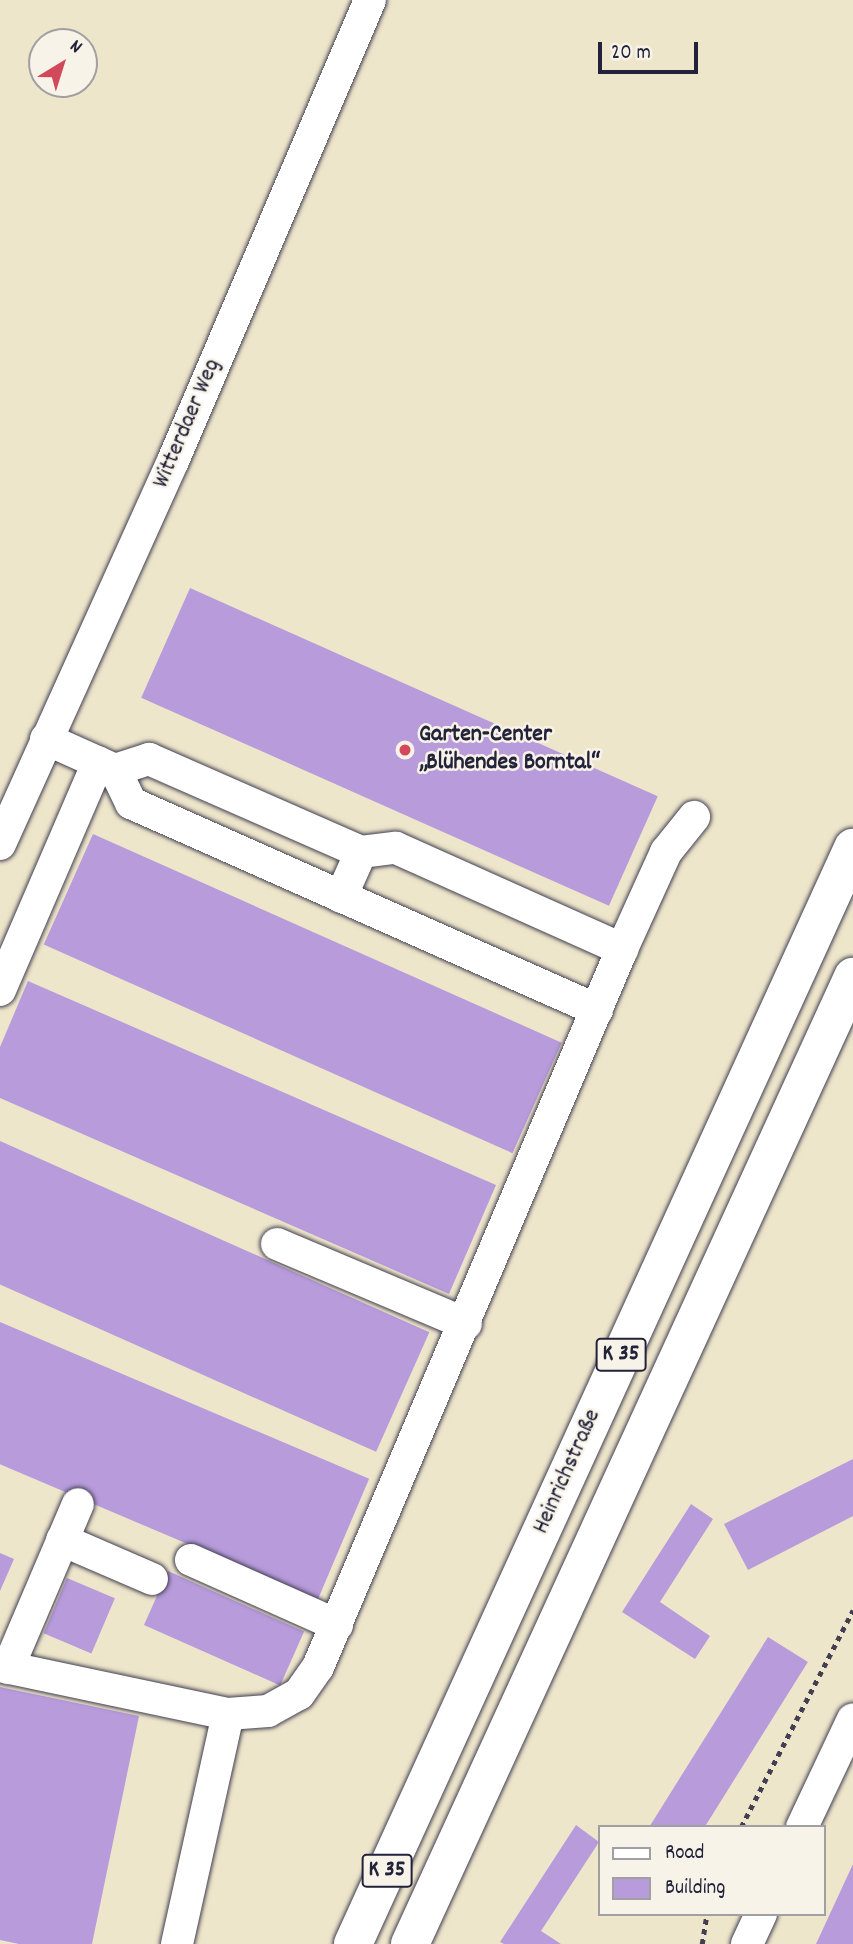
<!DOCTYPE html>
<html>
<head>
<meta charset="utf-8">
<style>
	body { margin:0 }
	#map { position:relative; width:853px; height:1944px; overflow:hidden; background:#eee6cb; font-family:Dekko,sans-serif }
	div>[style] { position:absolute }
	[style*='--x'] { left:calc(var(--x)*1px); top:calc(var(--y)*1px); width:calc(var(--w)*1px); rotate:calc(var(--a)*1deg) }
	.building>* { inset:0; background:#b79bdb; transform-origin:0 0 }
	.path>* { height:4.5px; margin-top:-2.25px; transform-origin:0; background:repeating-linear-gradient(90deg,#413f51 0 5px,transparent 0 10px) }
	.roads { filter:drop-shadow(0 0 2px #413f51) drop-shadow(0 0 2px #413f51) }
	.minor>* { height:32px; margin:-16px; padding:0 16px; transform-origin:16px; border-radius:16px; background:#fff }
	.highway>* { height:38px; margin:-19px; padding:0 19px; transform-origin:19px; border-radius:19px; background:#fff }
	.dots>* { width:19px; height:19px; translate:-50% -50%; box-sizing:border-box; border:4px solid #f7f3e8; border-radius:50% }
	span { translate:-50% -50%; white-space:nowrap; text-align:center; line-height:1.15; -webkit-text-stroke:5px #f7f3e8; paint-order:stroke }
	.shield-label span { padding:2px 5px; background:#f7f3e8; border:2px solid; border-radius:5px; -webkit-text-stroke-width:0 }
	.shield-label { font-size:23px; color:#22223b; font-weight:700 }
	.street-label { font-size:24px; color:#22223b }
	.poi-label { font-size:24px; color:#22223b; font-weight:700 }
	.left { translate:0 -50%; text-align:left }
	.legend { position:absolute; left:598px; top:1825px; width:228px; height:91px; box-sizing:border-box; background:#f7f3e8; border:2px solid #a29fa3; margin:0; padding:9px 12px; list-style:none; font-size:21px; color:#22223b }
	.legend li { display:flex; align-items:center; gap:14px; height:35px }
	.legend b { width:35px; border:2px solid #a29fa3 }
	.north { position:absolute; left:28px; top:28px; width:70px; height:70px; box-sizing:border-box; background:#f7f3e8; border:2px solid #a29fa3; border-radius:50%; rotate:38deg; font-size:19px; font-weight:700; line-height:28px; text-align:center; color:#22223b }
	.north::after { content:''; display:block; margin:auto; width:24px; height:32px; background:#d1495b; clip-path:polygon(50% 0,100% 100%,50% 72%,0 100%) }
	.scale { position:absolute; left:598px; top:42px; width:100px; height:32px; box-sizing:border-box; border:4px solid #22223b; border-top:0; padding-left:9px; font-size:21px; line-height:24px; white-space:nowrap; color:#22223b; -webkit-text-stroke:5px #f7f3e8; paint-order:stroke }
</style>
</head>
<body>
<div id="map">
	<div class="building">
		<div style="left:190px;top:588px;width:512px;height:120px;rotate:24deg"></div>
		<div style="left:93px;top:834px;width:513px;height:121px;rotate:24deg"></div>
		<div style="clip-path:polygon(28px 981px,496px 1185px,449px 1294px,0 1098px,0 1047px)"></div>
		<div style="left:0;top:1141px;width:470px;height:131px;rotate:24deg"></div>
		<div style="left:0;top:1322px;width:401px;height:131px;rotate:23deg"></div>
		<div style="clip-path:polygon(853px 1459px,853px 1516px,748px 1570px,724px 1524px)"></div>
		<div style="clip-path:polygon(691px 1504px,713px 1519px,660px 1602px,710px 1636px,695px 1659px,622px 1612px)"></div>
		<div style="clip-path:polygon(0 1553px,14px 1559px,0 1591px)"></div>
		<div style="left:168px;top:1571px;width:149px;height:59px;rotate:24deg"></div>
		<div style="left:67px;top:1578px;width:52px;height:60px;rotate:23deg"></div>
		<div style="left:768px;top:1637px;width:47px;height:225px;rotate:32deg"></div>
		<div style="clip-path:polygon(0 1687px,139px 1716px,92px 1944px,19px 1944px,0 1940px)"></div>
		<div style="clip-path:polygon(576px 1825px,599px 1842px,541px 1931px,561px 1944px,504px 1944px,500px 1942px)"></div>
		<div style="clip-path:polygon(853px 1864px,853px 1944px,816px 1944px)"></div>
	</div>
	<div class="path">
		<div style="--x:741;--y:1827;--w:244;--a:-62.7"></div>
		<div style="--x:702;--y:1944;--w:30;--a:-81"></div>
	</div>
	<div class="roads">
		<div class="minor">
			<div style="--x:46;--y:739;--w:76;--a:24.2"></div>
			<div style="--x:115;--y:770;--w:37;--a:64"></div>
			<div style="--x:131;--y:803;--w:510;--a:23.95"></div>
			<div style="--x:115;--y:770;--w:36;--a:-18"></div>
			<div style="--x:149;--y:759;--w:232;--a:23.7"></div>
			<div style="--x:361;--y:852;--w:49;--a:114"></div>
			<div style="--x:0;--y:844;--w:420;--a:-65.7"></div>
			<div style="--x:173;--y:461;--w:501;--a:-66.86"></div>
			<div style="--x:361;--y:852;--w:35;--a:-7"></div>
			<div style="--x:396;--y:848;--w:248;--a:24.1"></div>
			<div style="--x:0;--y:990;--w:248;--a:-66.7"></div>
			<div style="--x:277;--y:1244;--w:205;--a:22.9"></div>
			<div style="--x:62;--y:1540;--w:98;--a:23.4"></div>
			<div style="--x:191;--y:1560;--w:160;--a:24"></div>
			<div style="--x:0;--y:1666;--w:233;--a:11.9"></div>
			<div style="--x:228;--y:1714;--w:236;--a:102.5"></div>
			<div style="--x:8;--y:1668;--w:178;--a:-66.9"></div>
			<div style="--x:228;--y:1714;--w:40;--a:-4.3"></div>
			<div style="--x:268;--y:1711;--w:35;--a:-29"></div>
			<div style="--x:299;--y:1694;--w:33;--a:-55"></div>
			<div style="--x:318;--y:1667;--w:780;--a:-67.05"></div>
			<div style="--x:622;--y:949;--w:107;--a:-65.6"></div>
			<div style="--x:666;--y:852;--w:45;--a:-51.3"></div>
			<div style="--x:802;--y:1827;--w:119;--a:-64.7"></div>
			<div style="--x:747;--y:1944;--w:33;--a:-65"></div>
		</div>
		<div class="highway">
			<div style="--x:353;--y:1944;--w:1205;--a:-65.48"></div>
			<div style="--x:410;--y:1944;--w:1064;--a:-65.39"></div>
		</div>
	</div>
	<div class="dots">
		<div style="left:405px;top:750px;background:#d1495b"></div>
	</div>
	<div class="shield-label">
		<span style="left:621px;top:1355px">K 35</span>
		<span style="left:387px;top:1871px">K 35</span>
	</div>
	<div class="street-label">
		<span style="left:188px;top:424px;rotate:-67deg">Witterdaer Weg</span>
		<span style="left:568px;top:1472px;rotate:-66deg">Heinrichstraße</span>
	</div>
	<div class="poi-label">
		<span class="left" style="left:419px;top:750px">Garten-Center<br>„Blühendes Borntal“</span>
	</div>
	<ul class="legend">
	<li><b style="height:9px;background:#fff"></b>Road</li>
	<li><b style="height:19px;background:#b79bdb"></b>Building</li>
	</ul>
	<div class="north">N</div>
	<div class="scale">20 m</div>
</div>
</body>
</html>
